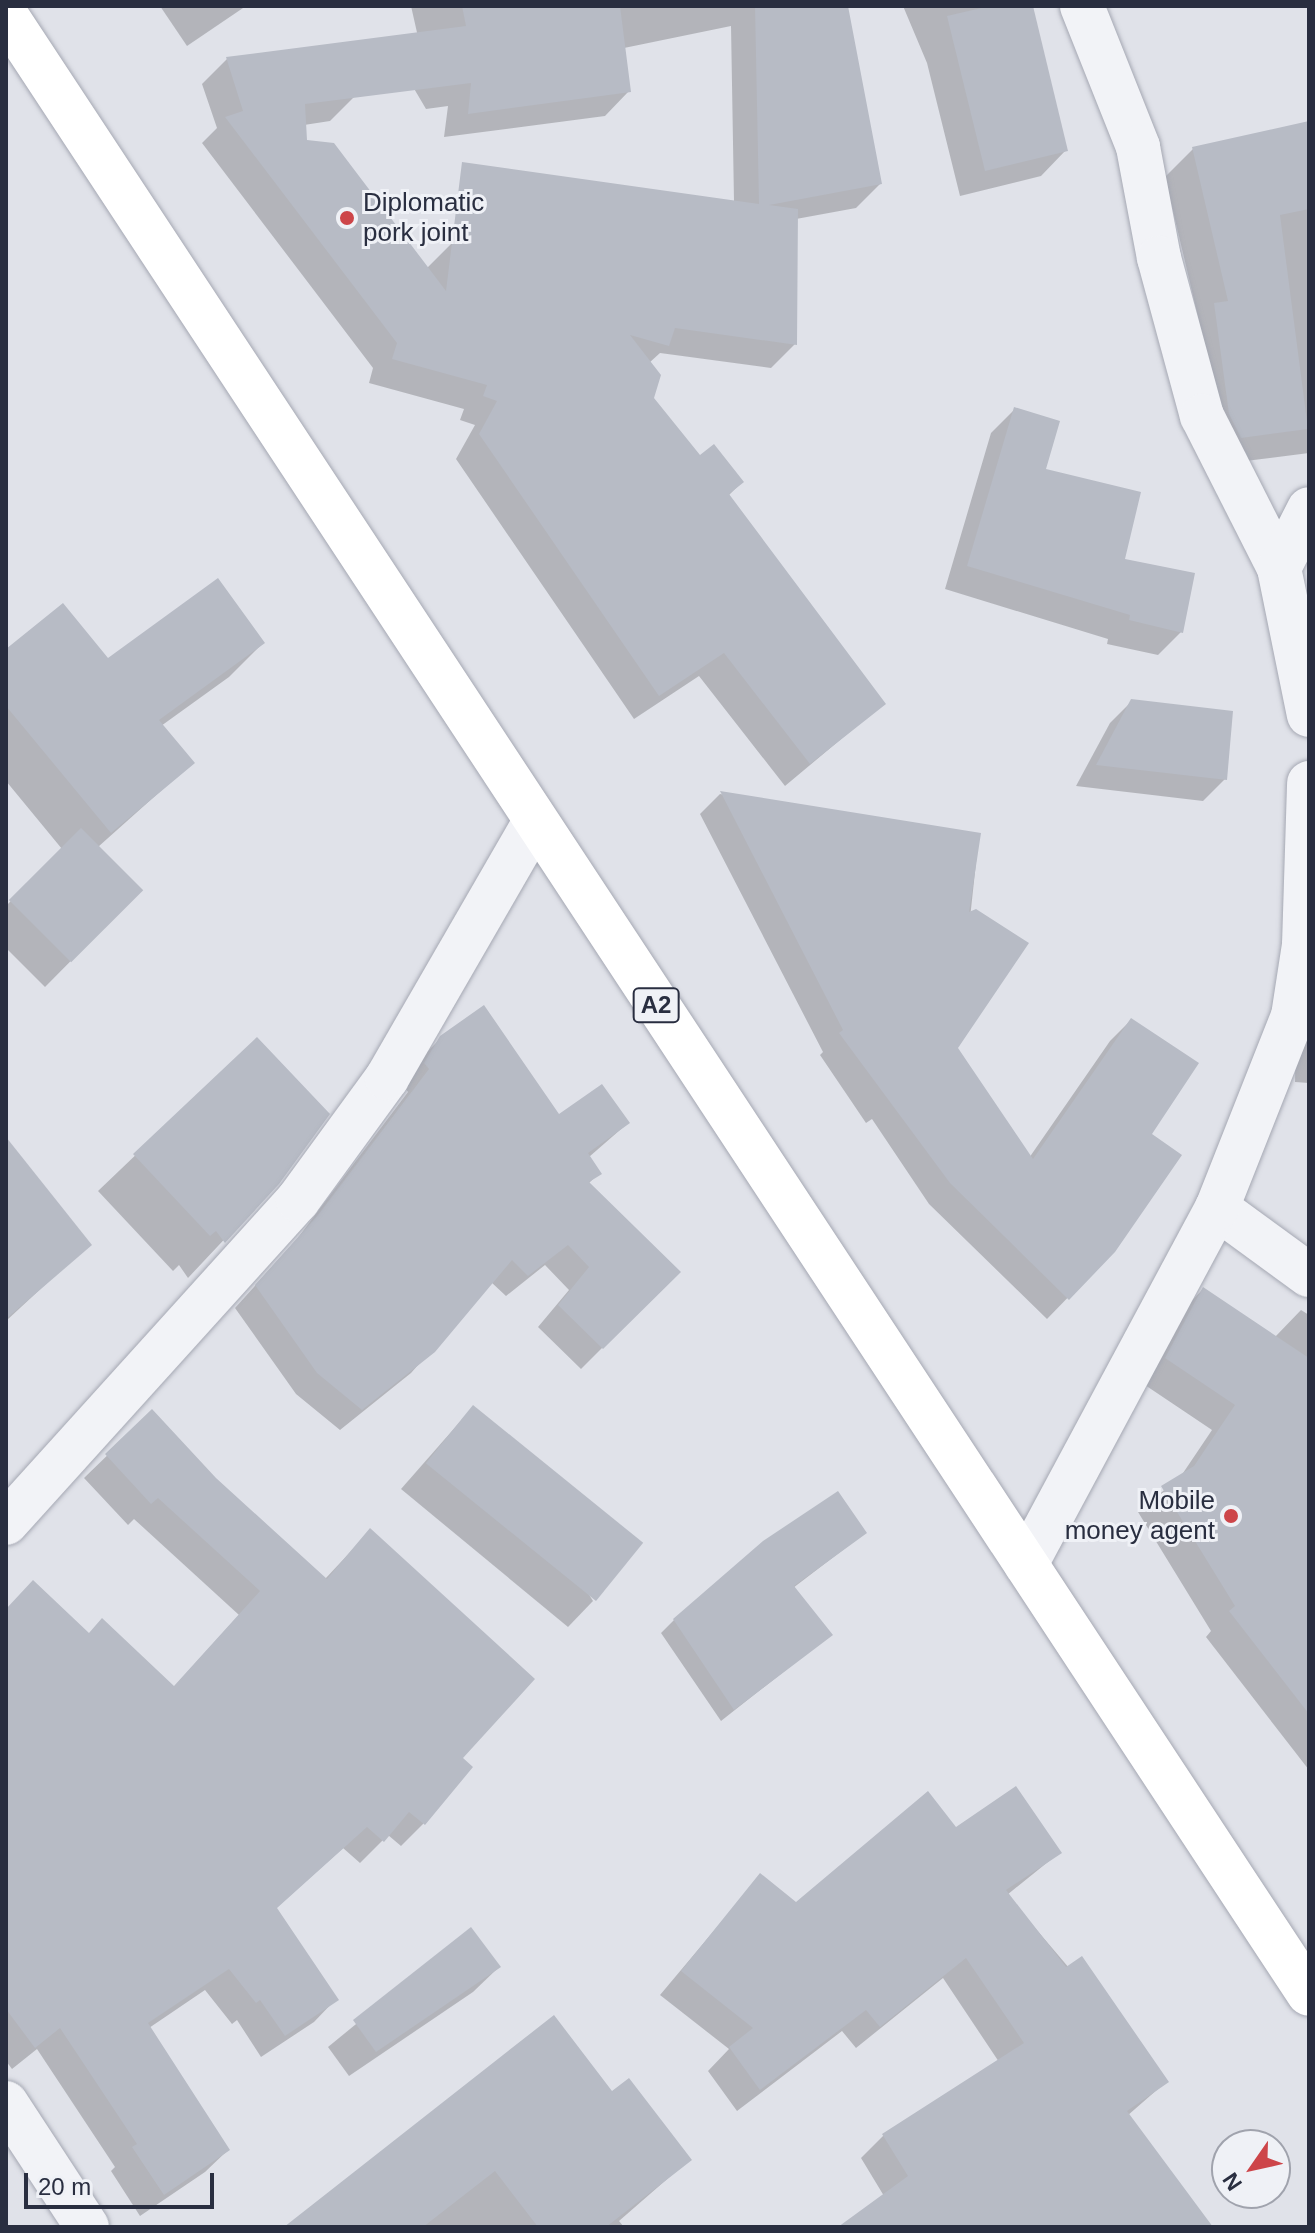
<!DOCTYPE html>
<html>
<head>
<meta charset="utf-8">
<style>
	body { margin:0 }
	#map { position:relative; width:1315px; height:2233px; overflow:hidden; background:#e0e2e9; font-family:Arial,sans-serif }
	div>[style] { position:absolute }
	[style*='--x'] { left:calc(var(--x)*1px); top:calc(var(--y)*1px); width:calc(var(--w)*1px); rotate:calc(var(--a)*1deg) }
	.shadow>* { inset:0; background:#0003 }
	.building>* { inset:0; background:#b7bbc5; transform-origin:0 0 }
	.roads { filter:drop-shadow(0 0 2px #a5a8b3) drop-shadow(0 0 2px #a5a8b3) }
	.minor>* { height:44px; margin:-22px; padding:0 22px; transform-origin:22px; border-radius:22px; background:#f2f3f7 }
	.highway>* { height:44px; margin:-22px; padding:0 22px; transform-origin:22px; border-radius:22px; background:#fff }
	.dots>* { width:22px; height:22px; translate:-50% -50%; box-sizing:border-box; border:4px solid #eff1f6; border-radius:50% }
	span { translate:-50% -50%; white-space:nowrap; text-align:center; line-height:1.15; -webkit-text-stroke:6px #eff1f6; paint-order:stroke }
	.shield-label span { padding:2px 6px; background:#eff1f6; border:2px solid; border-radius:6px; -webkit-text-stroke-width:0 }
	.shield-label { font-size:24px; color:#292e40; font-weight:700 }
	.poi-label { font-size:26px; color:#292e40 }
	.left { translate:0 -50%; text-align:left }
	.right { translate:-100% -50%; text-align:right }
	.frame { position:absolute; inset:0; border:8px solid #292e40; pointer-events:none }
	.north { position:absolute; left:1211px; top:2129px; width:80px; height:80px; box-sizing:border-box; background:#eff1f6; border:2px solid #a0a3ad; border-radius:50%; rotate:236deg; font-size:22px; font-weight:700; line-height:32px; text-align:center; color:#292e40 }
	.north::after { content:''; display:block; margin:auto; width:28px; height:36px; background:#cd4549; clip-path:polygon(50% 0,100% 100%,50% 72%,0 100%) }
	.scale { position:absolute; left:24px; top:2173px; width:190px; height:36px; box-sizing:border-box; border:4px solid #292e40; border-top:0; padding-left:10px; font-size:24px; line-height:28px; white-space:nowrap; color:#292e40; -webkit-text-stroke:6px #eff1f6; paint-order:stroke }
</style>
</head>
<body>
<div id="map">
	<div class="shadow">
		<div style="clip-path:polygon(160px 6px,246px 6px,187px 46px)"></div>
		<div style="clip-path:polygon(411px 6px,846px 6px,880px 184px,856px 208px,796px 219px,795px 344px,771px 368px,660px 353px,649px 363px,652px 399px,700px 457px,742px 482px,728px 496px,883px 704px,785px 786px,699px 676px,634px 719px,456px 459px,475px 425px,460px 420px,464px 409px,369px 383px,373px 368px,202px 143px,217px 128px,202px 84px,227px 59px,354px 97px,330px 121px,304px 125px,305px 141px,427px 268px,452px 243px,478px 282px,734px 202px,731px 26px,624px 48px,629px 91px,605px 116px,444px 137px,448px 106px,426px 109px,396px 58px,418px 37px)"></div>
		<div style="clip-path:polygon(903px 6px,1031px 6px,1066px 150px,1041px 176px,960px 196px,927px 63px)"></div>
		<div style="clip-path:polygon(1309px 123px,1309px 453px,1213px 465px,1199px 321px,1165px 177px,1193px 149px)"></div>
		<div style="clip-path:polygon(1015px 409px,1044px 470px,1181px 632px,1158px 655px,1107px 644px,1108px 639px,945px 589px,991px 433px)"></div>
		<div style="clip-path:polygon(263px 643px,229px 677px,161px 726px,192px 763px,98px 847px,141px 890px,45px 987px,6px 948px,6px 906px,62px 849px,6px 781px,6px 652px,108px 661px)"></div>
		<div style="clip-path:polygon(1132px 701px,1225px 779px,1203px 801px,1076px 786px,1110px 723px)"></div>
		<div style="clip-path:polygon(720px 794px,979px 835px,956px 1048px,1029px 1158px,1110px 1041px,1131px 1020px,1149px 1134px,1114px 1250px,1047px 1319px,929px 1204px,872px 1119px,866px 1123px,820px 1055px,823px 1052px,700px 814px)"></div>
		<div style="clip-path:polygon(1309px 939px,1309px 1083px,1295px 1082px,1296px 1024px)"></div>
		<div style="clip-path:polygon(441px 1038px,559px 1117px,628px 1123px,589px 1157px,599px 1173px,588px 1184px,678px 1272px,581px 1369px,538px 1327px,569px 1290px,545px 1265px,506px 1296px,491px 1282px,411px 1373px,340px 1430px,296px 1394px,235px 1308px,297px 1239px,408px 1092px,404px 1086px,419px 1060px)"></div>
		<div style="clip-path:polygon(257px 1039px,277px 1183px,188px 1278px,179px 1265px,173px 1271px,98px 1191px)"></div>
		<div style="clip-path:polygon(6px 1168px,89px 1244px,6px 1321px)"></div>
		<div style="clip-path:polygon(1203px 1289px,1275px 1337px,1301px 1310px,1309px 1315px,1309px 1770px,1206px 1637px,1211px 1631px,1138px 1512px,1181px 1476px,1212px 1430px,1142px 1383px,1179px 1314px)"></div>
		<div style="clip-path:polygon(473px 1407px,593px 1601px,568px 1627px,401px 1489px)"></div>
		<div style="clip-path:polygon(152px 1412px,214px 1479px,325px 1579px,370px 1531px,460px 1758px,423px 1824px,401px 1846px,388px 1835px,360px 1863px,343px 1848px,275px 1909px,336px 1999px,314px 2022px,261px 2057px,237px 2020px,232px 2024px,205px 1990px,149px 2028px,228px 2150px,205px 2172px,140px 2216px,111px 2171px,115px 2167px,37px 2049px,12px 2069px,6px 2061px,6px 1610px,88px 1635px,173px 1688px,239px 1615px,134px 1519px,128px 1525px,84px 1478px)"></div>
		<div style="clip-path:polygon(865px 1533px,793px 1588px,830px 1635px,721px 1721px,661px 1633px,674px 1620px)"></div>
		<div style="clip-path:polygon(956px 1830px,1059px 1853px,1007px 1895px,1166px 2082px,1127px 2116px,1211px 2227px,841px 2227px,884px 2196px,861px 2158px,883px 2136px,999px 2062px,943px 1978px,856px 2048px,842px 2031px,737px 2111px,708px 2071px,729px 2049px,660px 1995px,760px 1876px,796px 1904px)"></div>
		<div style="clip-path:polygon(471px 1930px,499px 1967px,473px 1992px,349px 2076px,328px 2047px)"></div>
		<div style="clip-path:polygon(612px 2094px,689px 2160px,619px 2221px,624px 2227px,290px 2227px)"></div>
	</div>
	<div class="building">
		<div style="clip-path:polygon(462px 6px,620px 6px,631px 92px,468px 114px,471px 83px,305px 104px,307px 140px,334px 143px,446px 291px,462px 162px,759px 204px,755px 6px,848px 6px,882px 184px,769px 205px,798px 209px,797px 345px,675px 328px,669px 346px,630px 335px,661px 375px,654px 398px,700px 455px,714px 444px,744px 482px,729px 494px,886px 704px,810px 764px,724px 653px,659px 696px,479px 434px,497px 401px,483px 396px,487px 385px,392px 359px,397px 343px,225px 117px,243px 111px,226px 57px,466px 26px)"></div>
		<div style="clip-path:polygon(990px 6px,1033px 6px,1068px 151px,985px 171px,947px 16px)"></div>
		<div style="clip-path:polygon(1309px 121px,1309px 209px,1280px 215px,1308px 429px,1241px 438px,1229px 414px,1214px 303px,1228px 301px,1192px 147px)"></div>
		<div style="clip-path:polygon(1014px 407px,1060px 421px,1046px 469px,1141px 492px,1125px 559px,1195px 573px,1183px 633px,1129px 620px,1130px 615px,967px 566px)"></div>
		<div style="clip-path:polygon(218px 578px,265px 643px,159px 720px,195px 763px,111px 833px,6px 706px,6px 649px,63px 603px,108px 658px)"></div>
		<div style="clip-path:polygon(1131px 699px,1233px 711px,1227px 780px,1096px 765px)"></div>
		<div style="clip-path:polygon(720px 791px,981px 833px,969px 912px,976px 909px,1029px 943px,958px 1048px,1033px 1159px,1131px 1018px,1199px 1063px,1152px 1134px,1182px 1155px,1115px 1252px,1069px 1300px,950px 1183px,839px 1033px,843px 1030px)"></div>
		<div style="left:81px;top:828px;width:88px;height:102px;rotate:45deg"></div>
		<div style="clip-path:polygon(484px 1005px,559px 1114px,602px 1084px,630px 1123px,588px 1153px,602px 1174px,589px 1182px,681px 1272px,603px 1349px,558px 1305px,589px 1267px,568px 1245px,528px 1276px,512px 1260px,435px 1352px,362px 1410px,317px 1373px,255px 1285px,318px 1215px,429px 1069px,424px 1063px,440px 1036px)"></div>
		<div style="clip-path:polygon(257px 1037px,330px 1114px,279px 1184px,225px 1243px,216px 1231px,210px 1236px,133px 1154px)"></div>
		<div style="clip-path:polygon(6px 1137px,92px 1245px,6px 1319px)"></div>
		<div style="clip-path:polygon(1203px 1287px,1309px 1358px,1309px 1714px,1229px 1611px,1235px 1606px,1161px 1486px,1194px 1466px,1235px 1405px,1165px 1358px)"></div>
		<div style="left:473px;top:1405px;width:219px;height:75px;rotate:39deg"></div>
		<div style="clip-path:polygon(152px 1409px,216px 1478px,327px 1579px,370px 1528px,535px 1679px,463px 1758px,473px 1767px,425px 1825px,409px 1812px,384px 1842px,367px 1827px,277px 1908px,339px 2000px,285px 2036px,260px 2000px,256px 2003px,229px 1969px,148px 2023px,230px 2150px,164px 2195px,132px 2147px,137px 2144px,60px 2028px,35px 2048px,6px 2009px,6px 1609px,33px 1580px,89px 1633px,102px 1618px,174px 1686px,260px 1591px,158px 1498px,151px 1504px,105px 1454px)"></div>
		<div style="clip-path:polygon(838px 1491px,867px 1533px,794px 1586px,833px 1635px,734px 1710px,673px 1619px,763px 1541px)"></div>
		<div style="clip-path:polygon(1016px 1786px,1062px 1853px,1006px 1890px,1066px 1967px,1082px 1956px,1169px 2082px,1127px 2111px,1213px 2227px,838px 2227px,908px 2176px,882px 2134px,1024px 2043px,966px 1958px,880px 2027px,866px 2010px,760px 2090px,729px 2047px,753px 2028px,681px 1971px,760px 1873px,796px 1902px,928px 1791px,956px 1827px)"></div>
		<div style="clip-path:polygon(471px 1927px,501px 1967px,376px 2052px,353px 2020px)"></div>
		<div style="clip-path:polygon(554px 2015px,612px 2091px,629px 2078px,692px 2160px,606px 2227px,538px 2227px,495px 2171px,423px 2227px,284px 2227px)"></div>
	</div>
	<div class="roads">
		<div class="minor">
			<div style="--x:1082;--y:6;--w:152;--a:68.3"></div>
			<div style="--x:1138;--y:147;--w:113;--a:79.3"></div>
			<div style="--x:1159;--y:258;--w:164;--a:74.8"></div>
			<div style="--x:1202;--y:416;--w:170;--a:63.1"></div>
			<div style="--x:1279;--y:568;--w:150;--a:78.5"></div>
			<div style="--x:1279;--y:568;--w:66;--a:-63"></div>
			<div style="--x:1217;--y:1208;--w:114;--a:36.1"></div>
			<div style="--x:6;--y:1523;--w:435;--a:-47.9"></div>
			<div style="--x:298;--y:1200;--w:151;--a:-53.9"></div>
			<div style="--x:387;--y:1078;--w:296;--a:-60"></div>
			<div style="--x:1026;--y:1564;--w:404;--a:-61.8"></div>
			<div style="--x:1217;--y:1208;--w:206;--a:-68.4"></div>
			<div style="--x:1293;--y:1016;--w:72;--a:-81.2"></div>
			<div style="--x:1304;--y:945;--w:162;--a:-88.2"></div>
			<div style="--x:6;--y:2103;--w:148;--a:56.8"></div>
		</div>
		<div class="highway">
			<div style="--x:6;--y:15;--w:2369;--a:56.64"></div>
		</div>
	</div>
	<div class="dots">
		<div style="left:347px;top:218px;background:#cd4549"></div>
		<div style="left:1231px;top:1516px;background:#cd4549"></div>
	</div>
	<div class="shield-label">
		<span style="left:656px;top:1005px">A2</span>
	</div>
	<div class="poi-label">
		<span class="left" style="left:363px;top:218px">Diplomatic<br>pork joint</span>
		<span class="right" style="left:1215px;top:1516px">Mobile<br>money agent</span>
	</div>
	<div class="frame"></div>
	<div class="north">N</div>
	<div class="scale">20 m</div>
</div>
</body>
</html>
